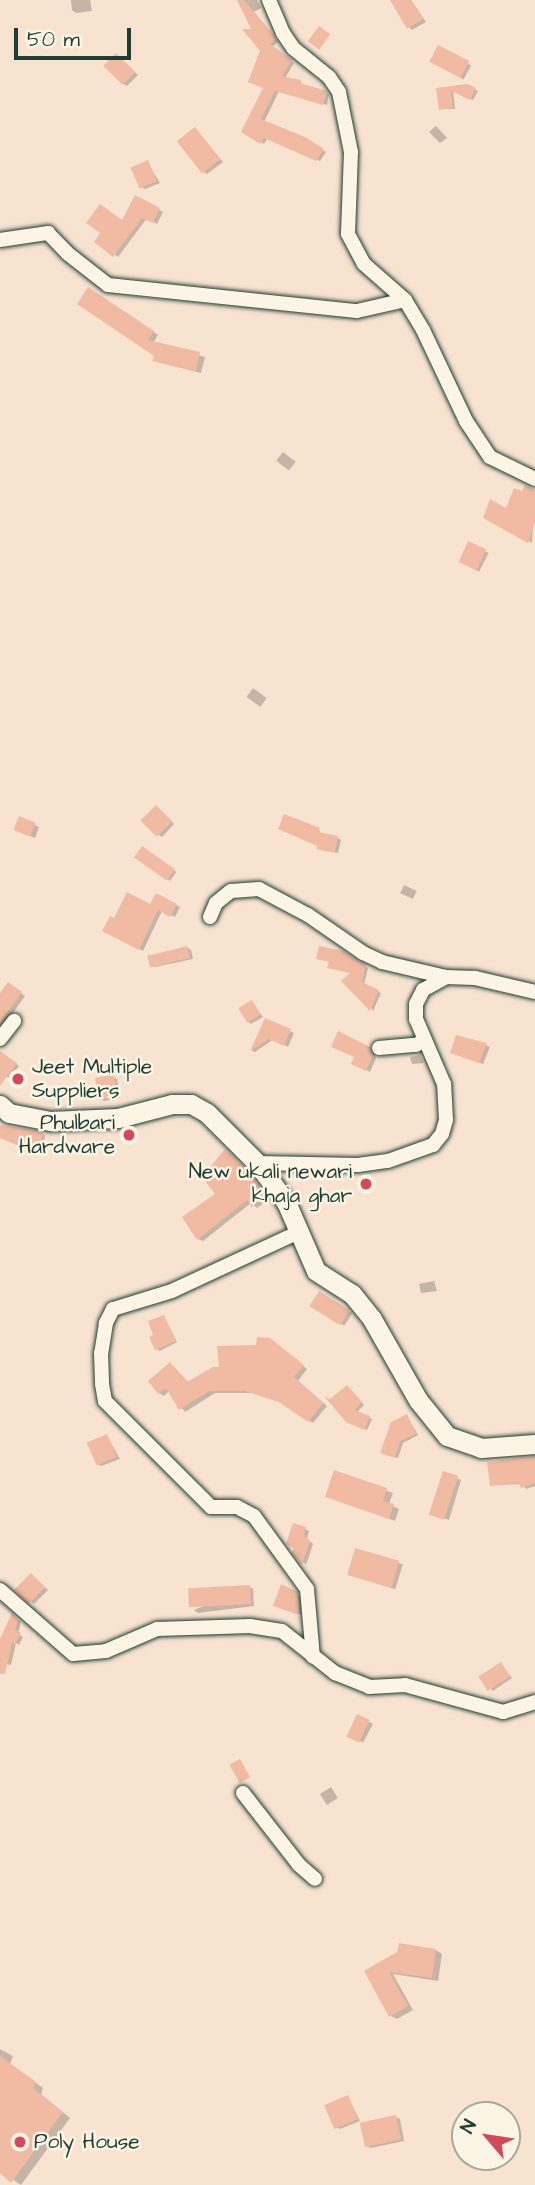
<!DOCTYPE html>
<html>
<head>
<meta charset="utf-8">
<style>
	body { margin:0 }
	#map { position:relative; width:535px; height:2185px; overflow:hidden; background:#f8e3d1; font-family:"Architects Daughter",sans-serif }
	div>[style] { position:absolute }
	[style*='--x'] { left:calc(var(--x)*1px); top:calc(var(--y)*1px); width:calc(var(--w)*1px); rotate:calc(var(--a)*1deg) }
	.shadow>* { inset:0; background:#0003; transform-origin:0 0 }
	.building>* { inset:0; background:#f0baa3; transform-origin:0 0 }
	.roads { filter:drop-shadow(0 0 2px #1f3d34) drop-shadow(0 0 2px #1f3d34) }
	.street>* { height:14px; margin:-7px; padding:0 7px; transform-origin:7px; border-radius:7px; background:#fcf5e5 }
	.secondary>* { height:19px; margin:-9.5px; padding:0 9.5px; transform-origin:9.5px; border-radius:9.5px; background:#fcf5e5 }
	.dots>* { width:19px; height:19px; translate:-50% -50%; box-sizing:border-box; border:4px solid #fcf5e5; border-radius:50% }
	span { translate:-50% -50%; white-space:nowrap; text-align:center; line-height:1.15; -webkit-text-stroke:5px #fcf5e5; paint-order:stroke }
	.poi-label { font-size:21px; color:#1f3d34 }
	.left { translate:0 -50%; text-align:left }
	.right { translate:-100% -50%; text-align:right }
	.north { position:absolute; left:451px; top:2101px; width:70px; height:70px; box-sizing:border-box; background:#fcf5e5; border:2px solid #a4ab9e; border-radius:50%; rotate:299deg; font-size:19px; font-weight:700; line-height:28px; text-align:center; color:#1f3d34 }
	.north::after { content:''; display:block; margin:auto; width:24px; height:32px; background:#d1495b; clip-path:polygon(50% 0,100% 100%,50% 72%,0 100%) }
	.scale { position:absolute; left:14px; top:28px; width:117px; height:32px; box-sizing:border-box; border:4px solid #1f3d34; border-top:0; padding-left:9px; font-size:21px; line-height:24px; white-space:nowrap; color:#1f3d34; -webkit-text-stroke:5px #fcf5e5; paint-order:stroke }
</style>
</head>
<body>
<div id="map">
	<div class="shadow">
		<div style="clip-path:polygon(71px 0,90px 0,92px 11px,76px 13px,72px 10px)"></div>
		<div style="clip-path:polygon(239px 0,257px 0,261px 8px,254px 12px,278px 42px,272px 47px,294px 63px,285px 78px,300px 81px,303px 85px,329px 94px,327px 105px,279px 91px,264px 122px,305px 139px,326px 152px,320px 161px,268px 138px,264px 144px,243px 131px,265px 88px,257px 57px,262px 51px)"></div>
		<div style="clip-path:polygon(392px 0,411px 0,426px 22px,412px 30px,409px 27px)"></div>
		<div style="left:438px;top:47px;width:38px;height:16px;rotate:29deg"></div>
		<div style="clip-path:polygon(117px 55px,138px 75px,127px 86px,123px 84px)"></div>
		<div style="clip-path:polygon(466px 85px,478px 91px,473px 100px,453px 90px,455px 109px,441px 109px,438px 89px)"></div>
		<div style="clip-path:polygon(436px 126px,447px 138px,440px 143px,429px 132px)"></div>
		<div style="clip-path:polygon(195px 129px,223px 162px,207px 174px,204px 172px)"></div>
		<div style="clip-path:polygon(147px 162px,160px 183px,145px 189px,141px 187px)"></div>
		<div style="clip-path:polygon(135px 198px,163px 212px,157px 224px,147px 218px,118px 257px,96px 241px,103px 233px,128px 227px)"></div>
		<div style="clip-path:polygon(94px 292px,158px 335px,153px 343px,205px 357px,201px 373px,154px 361px,156px 355px)"></div>
		<div style="left:283px;top:452px;width:16px;height:11px;rotate:38deg"></div>
		<div style="clip-path:polygon(535px 491px,532px 543px,485px 517px,506px 510px,523px 493px)"></div>
		<div style="left:469px;top:543px;width:22px;height:21px;rotate:27deg"></div>
		<div style="left:253px;top:688px;width:17px;height:11px;rotate:36deg"></div>
		<div style="clip-path:polygon(160px 810px,174px 824px,162px 837px,158px 834px)"></div>
		<div style="clip-path:polygon(20px 818px,39px 827px,35px 838px,19px 831px)"></div>
		<div style="clip-path:polygon(283px 830px,319px 830px,321px 834px,338px 838px,341px 840px,338px 853px,321px 850px,319px 845px)"></div>
		<div style="left:142px;top:848px;width:42px;height:11px;rotate:35deg"></div>
		<div style="left:404px;top:885px;width:14px;height:9px;rotate:25deg"></div>
		<div style="clip-path:polygon(157px 895px,180px 907px,175px 917px,162px 911px,143px 951px,104px 930px,114px 921px,151px 906px)"></div>
		<div style="clip-path:polygon(187px 947px,191px 950px,193px 959px,155px 967px,151px 965px)"></div>
		<div style="clip-path:polygon(343px 953px,368px 968px,364px 985px,381px 993px,373px 1011px,352px 973px,330px 962px)"></div>
		<div style="clip-path:polygon(8px 984px,25px 996px,0 1031px,0 996px)"></div>
		<div style="clip-path:polygon(252px 1002px,263px 1017px,251px 1024px,247px 1021px)"></div>
		<div style="clip-path:polygon(266px 1020px,294px 1033px,288px 1047px,274px 1039px,255px 1052px,252px 1051px)"></div>
		<div style="clip-path:polygon(339px 1033px,373px 1051px,376px 1058px,370px 1072px,353px 1063px,356px 1057px)"></div>
		<div style="clip-path:polygon(486px 1045px,490px 1047px,483px 1064px,456px 1054px)"></div>
		<div style="clip-path:polygon(0 1052px,19px 1066px,10px 1079px,0 1072px)"></div>
		<div style="clip-path:polygon(420px 1055px,424px 1063px,412px 1064px,410px 1057px)"></div>
		<div style="clip-path:polygon(113px 1077px,117px 1079px,120px 1098px,104px 1101px,100px 1099px)"></div>
		<div style="clip-path:polygon(0 1127px,42px 1134px,45px 1135px,43px 1150px,0 1138px)"></div>
		<div style="clip-path:polygon(230px 1154px,270px 1199px,257px 1208px,251px 1203px,203px 1241px,198px 1239px,218px 1195px)"></div>
		<div style="clip-path:polygon(434px 1281px,437px 1291px,421px 1293px,419px 1284px)"></div>
		<div style="left:320px;top:1293px;width:38px;height:15px;rotate:32deg"></div>
		<div style="clip-path:polygon(164px 1317px,177px 1342px,160px 1351px,157px 1349px)"></div>
		<div style="clip-path:polygon(275px 1343px,307px 1369px,298px 1381px,327px 1406px,313px 1423px,283px 1403px,252px 1393px,215px 1393px,185px 1412px,169px 1391px,164px 1396px,159px 1393px,171px 1364px,189px 1383px,258px 1347px)"></div>
		<div style="clip-path:polygon(350px 1389px,364px 1405px,357px 1412px,372px 1419px,367px 1430px,351px 1423px)"></div>
		<div style="clip-path:polygon(407px 1416px,418px 1435px,403px 1443px,398px 1458px,385px 1454px)"></div>
		<div style="clip-path:polygon(107px 1436px,120px 1459px,101px 1466px,98px 1464px)"></div>
		<div style="clip-path:polygon(535px 1458px,535px 1486px,526px 1489px,522px 1484px,492px 1485px)"></div>
		<div style="clip-path:polygon(335px 1472px,393px 1493px,389px 1504px,399px 1509px,395px 1521px,327px 1496px)"></div>
		<div style="clip-path:polygon(445px 1473px,461px 1480px,449px 1520px,436px 1516px)"></div>
		<div style="clip-path:polygon(305px 1529px,309px 1531px,307px 1539px,313px 1544px,306px 1565px,294px 1552px)"></div>
		<div style="left:356px;top:1550px;width:49px;height:26px;rotate:17deg"></div>
		<div style="clip-path:polygon(35px 1578px,48px 1590px,34px 1604px,30px 1601px)"></div>
		<div style="clip-path:polygon(250px 1587px,253px 1589px,254px 1606px,198px 1613px,194px 1610px)"></div>
		<div style="clip-path:polygon(282px 1587px,301px 1597px,303px 1615px,279px 1607px)"></div>
		<div style="clip-path:polygon(16px 1618px,21px 1622px,18px 1634px,23px 1637px,19px 1645px,16px 1643px,11px 1665px,0 1663px,0 1643px)"></div>
		<div style="clip-path:polygon(501px 1664px,512px 1678px,493px 1691px,481px 1677px)"></div>
		<div style="left:358px;top:1716px;width:17px;height:21px;rotate:28deg"></div>
		<div style="left:331px;top:1787px;width:13px;height:13px;rotate:58deg"></div>
		<div style="clip-path:polygon(436px 1950px,442px 1954px,438px 1981px,393px 1974px,413px 2010px,397px 2019px,391px 2016px,366px 1972px)"></div>
		<div style="clip-path:polygon(0 2049px,13px 2056px,10px 2064px,43px 2088px,41px 2094px,70px 2118px,21px 2185px,0 2171px)"></div>
		<div style="clip-path:polygon(348px 2097px,360px 2121px,340px 2129px,336px 2127px)"></div>
		<div style="clip-path:polygon(396px 2117px,400px 2119px,404px 2141px,371px 2148px,367px 2146px)"></div>
	</div>
	<div class="building">
		<div style="clip-path:polygon(237px 0,244px 0,273px 34px,276px 39px,270px 44px,292px 60px,282px 76px,301px 80px,300px 83px,327px 91px,323px 105px,275px 91px,261px 119px,305px 137px,324px 149px,316px 161px,264px 138px,260px 144px,241px 132px,263px 88px,248px 82px,260px 51px,242px 29px,251px 29px)"></div>
		<div style="clip-path:polygon(390px 0,411px 0,423px 19px,407px 29px)"></div>
		<div style="left:319px;top:26px;width:14px;height:19px;rotate:36deg"></div>
		<div style="left:438px;top:45px;width:35px;height:19px;rotate:27deg"></div>
		<div style="left:116px;top:53px;width:27px;height:18px;rotate:45deg"></div>
		<div style="clip-path:polygon(467px 84px,476px 88px,470px 100px,451px 91px,453px 108px,439px 110px,436px 88px)"></div>
		<div style="left:195px;top:127px;width:41px;height:23px;rotate:52deg"></div>
		<div style="left:148px;top:160px;width:23px;height:19px;rotate:67deg"></div>
		<div style="clip-path:polygon(135px 195px,160px 208px,153px 223px,142px 218px,113px 257px,94px 242px,100px 233px,86px 223px,100px 204px,122px 220px)"></div>
		<div style="clip-path:polygon(88px 287px,154px 331px,148px 340px,200px 352px,196px 371px,152px 361px,154px 356px,77px 304px)"></div>
		<div style="clip-path:polygon(525px 485px,535px 490px,535px 522px,528px 543px,483px 518px,490px 499px,506px 508px,514px 488px,522px 491px)"></div>
		<div style="left:468px;top:541px;width:20px;height:23px;rotate:24deg"></div>
		<div style="left:156px;top:805px;width:23px;height:22px;rotate:45deg"></div>
		<div style="clip-path:polygon(284px 814px,320px 828px,318px 832px,338px 836px,335px 852px,316px 849px,317px 846px,278px 829px)"></div>
		<div style="left:19px;top:816px;width:18px;height:15px;rotate:22deg"></div>
		<div style="left:142px;top:846px;width:40px;height:14px;rotate:35deg"></div>
		<div style="clip-path:polygon(127px 892px,150px 904px,156px 893px,177px 904px,170px 917px,158px 910px,139px 950px,102px 931px,110px 916px,114px 918px)"></div>
		<div style="left:187px;top:946px;width:12px;height:41px;rotate:76deg"></div>
		<div style="clip-path:polygon(319px 946px,343px 951px,366px 965px,362px 982px,379px 990px,370px 1011px,341px 981px,350px 973px,327px 968px,329px 962px,316px 959px)"></div>
		<div style="clip-path:polygon(8px 982px,22px 992px,0 1023px,0 993px)"></div>
		<div style="left:252px;top:1000px;width:17px;height:16px;rotate:59deg"></div>
		<div style="clip-path:polygon(265px 1018px,291px 1029px,284px 1046px,269px 1039px,250px 1051px)"></div>
		<div style="clip-path:polygon(338px 1031px,370px 1047px,373px 1055px,366px 1071px,351px 1064px,354px 1057px,331px 1047px)"></div>
		<div style="clip-path:polygon(456px 1035px,487px 1043px,479px 1063px,450px 1053px)"></div>
		<div style="clip-path:polygon(0 1051px,17px 1063px,0 1086px)"></div>
		<div style="left:114px;top:1075px;width:22px;height:19px;rotate:82deg"></div>
		<div style="clip-path:polygon(0 1125px,43px 1132px,40px 1150px,19px 1146px,0 1138px)"></div>
		<div style="clip-path:polygon(225px 1149px,248px 1171px,266px 1196px,251px 1207px,247px 1200px,197px 1240px,182px 1217px,215px 1194px,202px 1177px)"></div>
		<div style="left:319px;top:1291px;width:36px;height:18px;rotate:32deg"></div>
		<div style="clip-path:polygon(164px 1315px,176px 1341px,155px 1350px,149px 1337px,153px 1335px,148px 1321px)"></div>
		<div style="clip-path:polygon(257px 1337px,270px 1338px,304px 1365px,294px 1377px,323px 1403px,308px 1422px,279px 1402px,245px 1391px,209px 1391px,179px 1410px,166px 1388px,158px 1394px,148px 1381px,170px 1362px,187px 1382px,213px 1367px,219px 1367px,217px 1346px,256px 1345px)"></div>
		<div style="clip-path:polygon(347px 1385px,362px 1402px,355px 1410px,370px 1416px,364px 1430px,346px 1422px,324px 1396px,330px 1399px)"></div>
		<div style="clip-path:polygon(407px 1414px,416px 1434px,400px 1441px,395px 1458px,380px 1453px,391px 1422px)"></div>
		<div style="left:107px;top:1434px;width:25px;height:22px;rotate:67deg"></div>
		<div style="clip-path:polygon(535px 1456px,535px 1483px,521px 1488px,519px 1483px,490px 1486px,487px 1462px)"></div>
		<div style="clip-path:polygon(334px 1470px,387px 1488px,383px 1501px,394px 1504px,389px 1519px,325px 1497px)"></div>
		<div style="left:443px;top:1471px;width:16px;height:46px;rotate:18deg"></div>
		<div style="clip-path:polygon(293px 1523px,306px 1527px,304px 1535px,310px 1541px,302px 1565px,292px 1553px,294px 1548px,286px 1544px)"></div>
		<div style="left:355px;top:1548px;width:46px;height:28px;rotate:16deg"></div>
		<div style="left:31px;top:1573px;width:20px;height:24px;rotate:45deg"></div>
		<div style="clip-path:polygon(281px 1584px,298px 1592px,299px 1615px,273px 1606px)"></div>
		<div style="left:250px;top:1585px;width:19px;height:62px;rotate:87deg"></div>
		<div style="clip-path:polygon(12px 1613px,18px 1619px,15px 1630px,21px 1633px,15px 1644px,12px 1643px,5px 1674px,0 1674px,0 1639px)"></div>
		<div style="left:501px;top:1662px;width:17px;height:27px;rotate:57deg"></div>
		<div style="left:357px;top:1714px;width:14px;height:25px;rotate:25deg"></div>
		<div style="left:240px;top:1759px;width:21px;height:12px;rotate:61deg"></div>
		<div style="clip-path:polygon(399px 1943px,436px 1949px,432px 1978px,389px 1972px,408px 2006px,389px 2017px,364px 1971px,397px 1952px)"></div>
		<div style="clip-path:polygon(0 2056px,36px 2082px,33px 2088px,63px 2112px,11px 2183px,0 2173px)"></div>
		<div style="left:348px;top:2095px;width:26px;height:26px;rotate:67deg"></div>
		<div style="left:396px;top:2115px;width:25px;height:37px;rotate:78deg"></div>
	</div>
	<div class="roads">
		<div class="street">
			<div style="--x:269;--y:0;--w:36;--a:67"></div>
			<div style="--x:283;--y:33;--w:18;--a:56"></div>
			<div style="--x:293;--y:48;--w:46;--a:38.9"></div>
			<div style="--x:329;--y:77;--w:18;--a:56"></div>
			<div style="--x:339;--y:92;--w:61;--a:78.7"></div>
			<div style="--x:351;--y:152;--w:82;--a:92.1"></div>
			<div style="--x:348;--y:234;--w:34;--a:62"></div>
			<div style="--x:364;--y:264;--w:55;--a:41.3"></div>
			<div style="--x:405;--y:300;--w:35;--a:59"></div>
			<div style="--x:423;--y:330;--w:101;--a:64.7"></div>
			<div style="--x:466;--y:421;--w:43;--a:56.3"></div>
			<div style="--x:490;--y:457;--w:50;--a:26.1"></div>
			<div style="--x:0;--y:240;--w:49;--a:-8.3"></div>
			<div style="--x:48;--y:233;--w:28;--a:46"></div>
			<div style="--x:67;--y:253;--w:52;--a:38"></div>
			<div style="--x:108;--y:285;--w:250;--a:6"></div>
			<div style="--x:357;--y:311;--w:49;--a:-12.9"></div>
			<div style="--x:210;--y:917;--w:15;--a:-67"></div>
			<div style="--x:216;--y:903;--w:19;--a:-39"></div>
			<div style="--x:231;--y:891;--w:28;--a:-4"></div>
			<div style="--x:259;--y:889;--w:55;--a:28"></div>
			<div style="--x:308;--y:915;--w:67;--a:34.6"></div>
			<div style="--x:363;--y:953;--w:21;--a:25"></div>
			<div style="--x:382;--y:962;--w:66;--a:13.2"></div>
			<div style="--x:0;--y:1039;--w:23;--a:-52"></div>
			<div style="--x:379;--y:1048;--w:37;--a:-5"></div>
			<div style="--x:416;--y:1045;--w:10;--a:-29"></div>
			<div style="--x:257;--y:1163;--w:101;--a:1.1"></div>
			<div style="--x:358;--y:1165;--w:30;--a:-8"></div>
			<div style="--x:388;--y:1161;--w:48;--a:-19.6"></div>
			<div style="--x:433;--y:1145;--w:14;--a:-51"></div>
			<div style="--x:442;--y:1134;--w:15;--a:-74"></div>
			<div style="--x:446;--y:1120;--w:36;--a:-93"></div>
			<div style="--x:444;--y:1084;--w:71;--a:-113.3"></div>
			<div style="--x:416;--y:1019;--w:15;--a:-90"></div>
			<div style="--x:416;--y:1004;--w:16;--a:-63"></div>
			<div style="--x:423;--y:990;--w:26;--a:-29"></div>
			<div style="--x:446;--y:977;--w:29;--a:2"></div>
			<div style="--x:475;--y:978;--w:62;--a:13.1"></div>
			<div style="--x:299;--y:1232;--w:140;--a:155.1"></div>
			<div style="--x:172;--y:1291;--w:62;--a:163"></div>
			<div style="--x:113;--y:1309;--w:16;--a:117"></div>
			<div style="--x:106;--y:1323;--w:30;--a:99"></div>
			<div style="--x:101;--y:1353;--w:31;--a:88"></div>
			<div style="--x:102;--y:1384;--w:17;--a:80"></div>
			<div style="--x:105;--y:1401;--w:150;--a:45"></div>
			<div style="--x:211;--y:1507;--w:26;--a:0"></div>
			<div style="--x:237;--y:1507;--w:19;--a:28"></div>
			<div style="--x:254;--y:1516;--w:90;--a:54"></div>
			<div style="--x:307;--y:1589;--w:68;--a:85"></div>
			<div style="--x:0;--y:1590;--w:97;--a:41.2"></div>
			<div style="--x:73;--y:1654;--w:33;--a:-5"></div>
			<div style="--x:106;--y:1651;--w:56;--a:-23.3"></div>
			<div style="--x:157;--y:1629;--w:93;--a:-1.8"></div>
			<div style="--x:250;--y:1626;--w:32;--a:9"></div>
			<div style="--x:282;--y:1631;--w:68;--a:38.4"></div>
			<div style="--x:335;--y:1673;--w:37;--a:22"></div>
			<div style="--x:369;--y:1687;--w:36;--a:-3"></div>
			<div style="--x:405;--y:1685;--w:102;--a:15.4"></div>
			<div style="--x:503;--y:1712;--w:34;--a:-17"></div>
			<div style="--x:243;--y:1793;--w:91;--a:52.1"></div>
			<div style="--x:299;--y:1865;--w:21;--a:41"></div>
		</div>
		<div class="secondary">
			<div style="--x:0;--y:1105;--w:12;--a:42"></div>
			<div style="--x:9;--y:1113;--w:42;--a:11"></div>
			<div style="--x:50;--y:1121;--w:68;--a:-2.5"></div>
			<div style="--x:118;--y:1118;--w:56;--a:-14.5"></div>
			<div style="--x:172;--y:1104;--w:19;--a:0"></div>
			<div style="--x:191;--y:1104;--w:18;--a:29"></div>
			<div style="--x:207;--y:1113;--w:71;--a:45"></div>
			<div style="--x:257;--y:1163;--w:49;--a:53.4"></div>
			<div style="--x:286;--y:1202;--w:75;--a:66.5"></div>
			<div style="--x:316;--y:1271;--w:43;--a:32.6"></div>
			<div style="--x:352;--y:1294;--w:32;--a:51"></div>
			<div style="--x:372;--y:1319;--w:93;--a:60.4"></div>
			<div style="--x:418;--y:1400;--w:46;--a:51.1"></div>
			<div style="--x:447;--y:1436;--w:36;--a:19"></div>
			<div style="--x:481;--y:1448;--w:54;--a:-4.2"></div>
		</div>
	</div>
	<div class="dots">
		<div style="left:18px;top:1079px;background:#d1495b"></div>
		<div style="left:129px;top:1135px;background:#d1495b"></div>
		<div style="left:366px;top:1184px;background:#d1495b"></div>
		<div style="left:20px;top:2142px;background:#d1495b"></div>
	</div>
	<div class="poi-label">
		<span class="left" style="left:32px;top:1079px">Jeet Multiple<br>Suppliers</span>
		<span class="right" style="left:115px;top:1135px">Phulbari<br>Hardware</span>
		<span class="right" style="left:352px;top:1184px">New ukali newari<br>khaja ghar</span>
		<span class="left" style="left:34px;top:2142px">Poly House</span>
	</div>
	<div class="north">N</div>
	<div class="scale">50 m</div>
</div>
</body>
</html>
